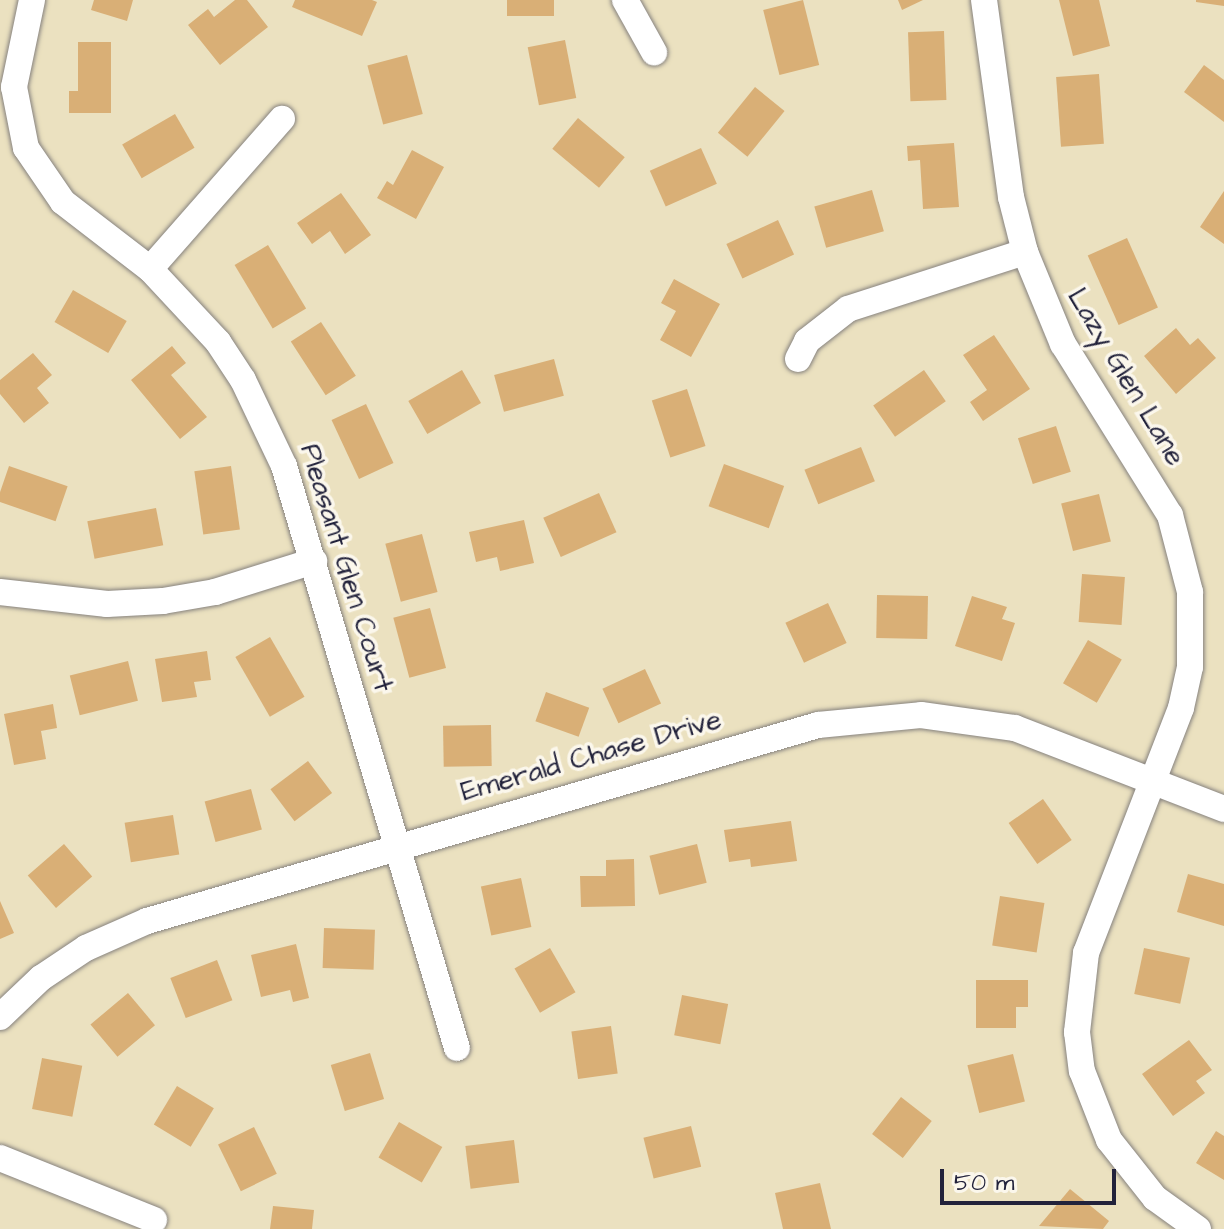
<!DOCTYPE html>
<html>
<head>
<meta charset="utf-8">
<style>
	body { margin:0 }
	#map { position:relative; width:1224px; height:1229px; overflow:hidden; background:#ebe1c0; font-family:"Architects Daughter",sans-serif }
	div>[style] { position:absolute }
	[style*='--x'] { left:calc(var(--x)*1px); top:calc(var(--y)*1px); width:calc(var(--w)*1px); rotate:calc(var(--a)*1deg) }
	.building>* { inset:0; background:#d9af76; transform-origin:0 0 }
	.roads { filter:drop-shadow(0 0 2px #86827e) drop-shadow(0 0 2px #86827e) }
	.street>* { height:26px; margin:-13px; padding:0 13px; transform-origin:13px; border-radius:13px; background:#fff }
	span { translate:-50% -50%; white-space:nowrap; text-align:center; line-height:1.15; -webkit-text-stroke:7px #fbf7ec; paint-order:stroke }
	.street-label { font-size:28px; color:#22223b }
	.scale { position:absolute; left:940px; top:1169px; width:176px; height:36px; box-sizing:border-box; border:4px solid #22223b; border-top:0; padding-left:10px; font-size:24px; line-height:28px; white-space:nowrap; color:#22223b; -webkit-text-stroke:6px #fbf7ec; paint-order:stroke }
</style>
</head>
<body>
<div id="map">
	<div class="building">
		<div style="clip-path:polygon(94px 0,133px 0,127px 21px,91px 10px)"></div>
		<div style="clip-path:polygon(235px 0,247px 0,268px 27px,220px 65px,188px 25px,208px 9px,214px 17px)"></div>
		<div style="clip-path:polygon(295px 0,372px 0,377px 2px,362px 36px,292px 7px)"></div>
		<div style="left:507px;top:0;width:47px;height:16px"></div>
		<div style="left:803px;top:0;width:67px;height:41px;rotate:76deg"></div>
		<div style="clip-path:polygon(898px 0,923px 0,902px 10px)"></div>
		<div style="clip-path:polygon(1059px 0,1099px 0,1110px 46px,1073px 56px)"></div>
		<div style="clip-path:polygon(1196px 0,1224px 0,1224px 6px,1196px 2px)"></div>
		<div style="left:944px;top:31px;width:69px;height:36px;rotate:88deg"></div>
		<div style="left:565px;top:40px;width:59px;height:38px;rotate:79deg"></div>
		<div style="clip-path:polygon(78px 42px,111px 42px,111px 113px,69px 113px,69px 91px,78px 91px)"></div>
		<div style="left:407px;top:55px;width:61px;height:41px;rotate:75deg"></div>
		<div style="clip-path:polygon(1204px 65px,1224px 80px,1224px 122px,1184px 92px)"></div>
		<div style="left:1099px;top:74px;width:70px;height:43px;rotate:86deg"></div>
		<div style="left:755px;top:87px;width:38px;height:59px;rotate:39deg"></div>
		<div style="left:175px;top:114px;width:39px;height:61px;rotate:60deg"></div>
		<div style="left:578px;top:118px;width:61px;height:40px;rotate:40deg"></div>
		<div style="clip-path:polygon(954px 143px,959px 207px,923px 209px,920px 160px,908px 161px,907px 146px)"></div>
		<div style="left:701px;top:148px;width:39px;height:56px;rotate:66deg"></div>
		<div style="clip-path:polygon(412px 150px,444px 167px,416px 219px,377px 198px,387px 181px,393px 185px)"></div>
		<div style="left:872px;top:190px;width:43px;height:60px;rotate:74deg"></div>
		<div style="clip-path:polygon(1224px 191px,1224px 244px,1200px 227px)"></div>
		<div style="clip-path:polygon(341px 193px,371px 235px,345px 254px,330px 231px,312px 244px,297px 223px)"></div>
		<div style="left:778px;top:220px;width:38px;height:57px;rotate:65deg"></div>
		<div style="left:1127px;top:238px;width:76px;height:43px;rotate:66deg"></div>
		<div style="left:268px;top:245px;width:74px;height:39px;rotate:59deg"></div>
		<div style="clip-path:polygon(674px 279px,720px 304px,691px 357px,660px 340px,676px 311px,661px 303px)"></div>
		<div style="left:73px;top:290px;width:62px;height:37px;rotate:30deg"></div>
		<div style="left:321px;top:322px;width:64px;height:36px;rotate:57deg"></div>
		<div style="clip-path:polygon(1176px 328px,1190px 345px,1198px 338px,1216px 358px,1176px 394px,1144px 356px)"></div>
		<div style="clip-path:polygon(994px 335px,1030px 389px,983px 421px,970px 402px,987px 390px,963px 355px)"></div>
		<div style="clip-path:polygon(172px 346px,186px 363px,171px 375px,207px 417px,180px 439px,131px 380px)"></div>
		<div style="clip-path:polygon(33px 353px,52px 375px,37px 388px,49px 403px,24px 423px,0 394px,0 380px)"></div>
		<div style="left:554px;top:359px;width:38px;height:62px;rotate:75deg"></div>
		<div style="left:462px;top:370px;width:38px;height:62px;rotate:60deg"></div>
		<div style="left:924px;top:370px;width:38px;height:62px;rotate:55deg"></div>
		<div style="left:687px;top:389px;width:60px;height:37px;rotate:72deg"></div>
		<div style="left:366px;top:404px;width:65px;height:38px;rotate:65deg"></div>
		<div style="left:1056px;top:426px;width:48px;height:40px;rotate:72deg"></div>
		<div style="left:861px;top:447px;width:37px;height:61px;rotate:68deg"></div>
		<div style="left:724px;top:464px;width:64px;height:45px;rotate:20deg"></div>
		<div style="left:9px;top:466px;width:62px;height:37px;rotate:19deg"></div>
		<div style="left:231px;top:466px;width:64px;height:37px;rotate:82deg"></div>
		<div style="left:599px;top:493px;width:43px;height:61px;rotate:66deg"></div>
		<div style="left:1099px;top:494px;width:49px;height:39px;rotate:76deg"></div>
		<div style="left:156px;top:508px;width:38px;height:70px;rotate:79deg"></div>
		<div style="clip-path:polygon(524px 520px,534px 563px,500px 571px,497px 557px,476px 562px,469px 532px)"></div>
		<div style="left:422px;top:534px;width:60px;height:38px;rotate:75deg"></div>
		<div style="left:1082px;top:574px;width:43px;height:48px;rotate:4deg"></div>
		<div style="left:877px;top:595px;width:51px;height:43px;rotate:1deg"></div>
		<div style="clip-path:polygon(972px 596px,1007px 607px,1002px 619px,1015px 623px,1002px 661px,955px 646px)"></div>
		<div style="left:828px;top:603px;width:44px;height:47px;rotate:65deg"></div>
		<div style="left:430px;top:608px;width:62px;height:38px;rotate:75deg"></div>
		<div style="left:270px;top:637px;width:69px;height:40px;rotate:60deg"></div>
		<div style="left:1088px;top:640px;width:39px;height:50px;rotate:30deg"></div>
		<div style="clip-path:polygon(207px 651px,211px 680px,194px 682px,197px 697px,162px 702px,155px 659px)"></div>
		<div style="left:128px;top:661px;width:41px;height:60px;rotate:76deg"></div>
		<div style="left:645px;top:669px;width:38px;height:47px;rotate:65deg"></div>
		<div style="left:546px;top:692px;width:46px;height:31px;rotate:20deg"></div>
		<div style="clip-path:polygon(53px 704px,57px 728px,41px 731px,46px 759px,14px 765px,4px 714px)"></div>
		<div style="left:491px;top:725px;width:41px;height:48px;rotate:89deg"></div>
		<div style="left:308px;top:761px;width:40px;height:47px;rotate:53deg"></div>
		<div style="left:251px;top:789px;width:42px;height:48px;rotate:75deg"></div>
		<div style="left:1043px;top:799px;width:50px;height:42px;rotate:55deg"></div>
		<div style="left:173px;top:815px;width:40px;height:49px;rotate:81deg"></div>
		<div style="clip-path:polygon(791px 821px,797px 861px,751px 867px,750px 859px,729px 862px,724px 830px)"></div>
		<div style="left:64px;top:844px;width:43px;height:48px;rotate:49deg"></div>
		<div style="left:697px;top:844px;width:40px;height:49px;rotate:76deg"></div>
		<div style="clip-path:polygon(634px 859px,635px 906px,581px 907px,580px 876px,606px 876px,606px 860px)"></div>
		<div style="clip-path:polygon(1188px 874px,1224px 884px,1224px 926px,1177px 912px)"></div>
		<div style="left:521px;top:878px;width:50px;height:41px;rotate:78deg"></div>
		<div style="left:1000px;top:896px;width:45px;height:50px;rotate:9deg"></div>
		<div style="clip-path:polygon(0 901px,14px 933px,0 939px)"></div>
		<div style="left:324px;top:928px;width:51px;height:40px;rotate:2deg"></div>
		<div style="clip-path:polygon(296px 944px,309px 998px,293px 1002px,290px 990px,261px 997px,251px 955px)"></div>
		<div style="left:550px;top:948px;width:51px;height:41px;rotate:60deg"></div>
		<div style="left:1144px;top:948px;width:47px;height:47px;rotate:12deg"></div>
		<div style="left:217px;top:960px;width:43px;height:50px;rotate:69deg"></div>
		<div style="clip-path:polygon(976px 980px,1028px 980px,1028px 1007px,1016px 1007px,1016px 1028px,976px 1028px)"></div>
		<div style="left:128px;top:993px;width:42px;height:49px;rotate:50deg"></div>
		<div style="left:682px;top:995px;width:47px;height:41px;rotate:11deg"></div>
		<div style="left:611px;top:1026px;width:48px;height:40px;rotate:82deg"></div>
		<div style="clip-path:polygon(1189px 1040px,1212px 1070px,1196px 1081px,1205px 1093px,1173px 1116px,1142px 1074px)"></div>
		<div style="left:370px;top:1053px;width:48px;height:41px;rotate:73deg"></div>
		<div style="left:1013px;top:1054px;width:49px;height:47px;rotate:76deg"></div>
		<div style="left:42px;top:1058px;width:41px;height:52px;rotate:11deg"></div>
		<div style="left:177px;top:1086px;width:43px;height:45px;rotate:31deg"></div>
		<div style="left:901px;top:1097px;width:39px;height:47px;rotate:38deg"></div>
		<div style="left:399px;top:1122px;width:50px;height:41px;rotate:30deg"></div>
		<div style="left:691px;top:1126px;width:42px;height:49px;rotate:76deg"></div>
		<div style="left:254px;top:1127px;width:52px;height:40px;rotate:64deg"></div>
		<div style="clip-path:polygon(1216px 1131px,1224px 1136px,1224px 1180px,1196px 1163px)"></div>
		<div style="left:514px;top:1140px;width:43px;height:49px;rotate:83deg"></div>
		<div style="clip-path:polygon(820px 1183px,831px 1229px,783px 1229px,775px 1193px)"></div>
		<div style="clip-path:polygon(1070px 1189px,1109px 1221px,1103px 1229px,1039px 1226px)"></div>
		<div style="clip-path:polygon(273px 1206px,314px 1210px,312px 1229px,270px 1229px)"></div>
	</div>
	<div class="roads">
		<div class="street">
			<div style="--x:32;--y:0;--w:89;--a:101.7"></div>
			<div style="--x:14;--y:87;--w:62;--a:78.9"></div>
			<div style="--x:26;--y:148;--w:65;--a:55.6"></div>
			<div style="--x:63;--y:202;--w:110;--a:37.6"></div>
			<div style="--x:150;--y:269;--w:100;--a:47"></div>
			<div style="--x:218;--y:342;--w:45;--a:56.7"></div>
			<div style="--x:243;--y:380;--w:95;--a:64.5"></div>
			<div style="--x:284;--y:466;--w:607;--a:73.45"></div>
			<div style="--x:625;--y:0;--w:60;--a:60.9"></div>
			<div style="--x:984;--y:0;--w:199;--a:82.2"></div>
			<div style="--x:1011;--y:197;--w:57;--a:75.7"></div>
			<div style="--x:1025;--y:252;--w:100;--a:67.6"></div>
			<div style="--x:1063;--y:344;--w:202;--a:58"></div>
			<div style="--x:1170;--y:515;--w:80;--a:75.4"></div>
			<div style="--x:1190;--y:592;--w:75;--a:90"></div>
			<div style="--x:1190;--y:667;--w:42;--a:102.4"></div>
			<div style="--x:1181;--y:708;--w:263;--a:111.2"></div>
			<div style="--x:1086;--y:953;--w:80;--a:96.5"></div>
			<div style="--x:1077;--y:1032;--w:39;--a:83"></div>
			<div style="--x:1082;--y:1071;--w:74;--a:68.6"></div>
			<div style="--x:1109;--y:1140;--w:74;--a:51.6"></div>
			<div style="--x:1155;--y:1198;--w:53;--a:35.8"></div>
			<div style="--x:150;--y:269;--w:200;--a:-48.7"></div>
			<div style="--x:798;--y:359;--w:20;--a:-63"></div>
			<div style="--x:807;--y:341;--w:52;--a:-38"></div>
			<div style="--x:848;--y:309;--w:186;--a:-17.9"></div>
			<div style="--x:0;--y:592;--w:108;--a:6.4"></div>
			<div style="--x:107;--y:604;--w:56;--a:-3.1"></div>
			<div style="--x:163;--y:601;--w:53;--a:-9.8"></div>
			<div style="--x:215;--y:592;--w:104;--a:-17.4"></div>
			<div style="--x:0;--y:1017;--w:57;--a:-43.6"></div>
			<div style="--x:41;--y:978;--w:54;--a:-33.7"></div>
			<div style="--x:86;--y:948;--w:67;--a:-23.9"></div>
			<div style="--x:147;--y:921;--w:699;--a:-16.28"></div>
			<div style="--x:818;--y:725;--w:103;--a:-5.5"></div>
			<div style="--x:921;--y:715;--w:95;--a:7.9"></div>
			<div style="--x:1015;--y:728;--w:224;--a:21.2"></div>
			<div style="--x:0;--y:1158;--w:166;--a:21.9"></div>
		</div>
	</div>
	<div class="street-label">
		<span style="left:1126px;top:377px;rotate:59deg">Lazy Glen Lane</span>
		<span style="left:346px;top:568px;rotate:73deg">Pleasant Glen Court</span>
		<span style="left:591px;top:756px;rotate:-16deg">Emerald Chase Drive</span>
	</div>
	<div class="scale">50 m</div>
</div>
</body>
</html>
